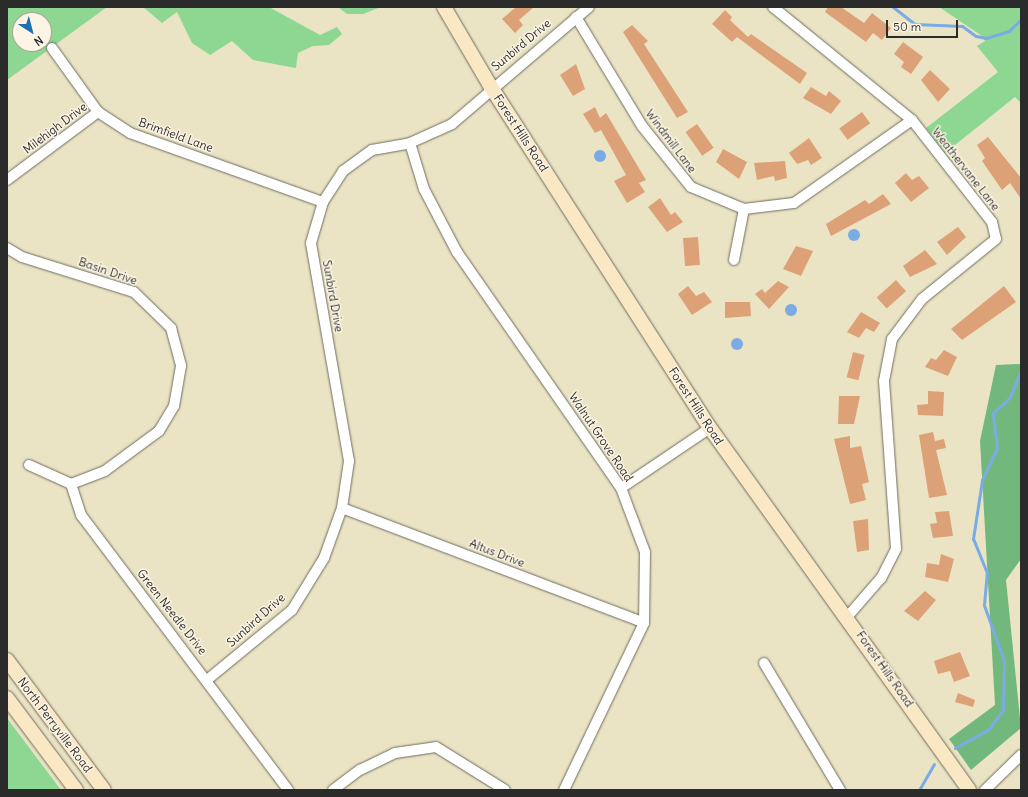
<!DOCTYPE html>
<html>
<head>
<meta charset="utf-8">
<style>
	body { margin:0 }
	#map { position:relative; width:1028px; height:797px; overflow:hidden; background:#ebe4c4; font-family:Delius,sans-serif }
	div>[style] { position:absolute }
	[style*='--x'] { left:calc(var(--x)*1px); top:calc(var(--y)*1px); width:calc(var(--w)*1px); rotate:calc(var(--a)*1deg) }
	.green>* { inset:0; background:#8ed792 }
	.forest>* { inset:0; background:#72b87c }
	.water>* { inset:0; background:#7aabe5 }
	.round { border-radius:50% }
	.stream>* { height:3px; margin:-1.5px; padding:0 1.5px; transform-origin:1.5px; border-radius:1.5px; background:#7aabe5 }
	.building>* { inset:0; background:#dda178; transform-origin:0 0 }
	.roads { filter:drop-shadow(0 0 1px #6e6c61) drop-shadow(0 0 1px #6e6c61) }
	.street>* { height:10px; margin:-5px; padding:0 5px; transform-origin:5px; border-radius:5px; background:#fff }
	.secondary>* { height:14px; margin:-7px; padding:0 7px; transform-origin:7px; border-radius:7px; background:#fae7c3 }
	span { translate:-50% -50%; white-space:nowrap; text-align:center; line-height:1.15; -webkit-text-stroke:3px #fcf5e5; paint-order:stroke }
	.street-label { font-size:12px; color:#2b2b2b }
	.frame { position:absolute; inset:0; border:8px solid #2b2b2b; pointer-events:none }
	.north { position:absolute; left:12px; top:12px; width:40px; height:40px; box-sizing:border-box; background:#fcf5e5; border:1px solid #a8a49b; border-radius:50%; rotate:144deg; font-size:11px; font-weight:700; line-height:16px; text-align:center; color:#2b2b2b }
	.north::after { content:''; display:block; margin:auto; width:14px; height:18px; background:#1f6fb2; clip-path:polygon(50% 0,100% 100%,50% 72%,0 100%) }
	.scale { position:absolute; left:886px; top:20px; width:72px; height:18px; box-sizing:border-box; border:2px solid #2b2b2b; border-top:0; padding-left:5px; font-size:12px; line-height:14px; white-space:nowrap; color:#2b2b2b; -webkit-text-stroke:3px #fcf5e5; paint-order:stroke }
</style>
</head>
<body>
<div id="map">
	<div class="green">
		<div style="clip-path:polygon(evenodd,7px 7px,107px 7px,7px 80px,7px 7px,20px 20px,44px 20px,44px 44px,20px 44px,20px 20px)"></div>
		<div style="clip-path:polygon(143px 7px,269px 7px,320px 35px,337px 27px,342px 34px,329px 45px,313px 46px,298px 53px,296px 68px,253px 60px,232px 41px,210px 55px,192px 43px,177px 12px,162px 23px)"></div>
		<div style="clip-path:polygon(338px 7px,381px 7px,363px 14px,347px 14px)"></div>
		<div style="clip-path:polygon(939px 7px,1021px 7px,1021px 103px,1015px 97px,945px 153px,926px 128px,998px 72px,977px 46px,985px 41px,982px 36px)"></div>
		<div style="clip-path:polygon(7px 718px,61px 790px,7px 790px)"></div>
	</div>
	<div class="forest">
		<div style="clip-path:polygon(1021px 364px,1021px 559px,1006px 580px,1021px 728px,971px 770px,949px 739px,995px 705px,980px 441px,996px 365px)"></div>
	</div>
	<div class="water">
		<div class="round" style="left:594px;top:150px;width:12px;height:12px"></div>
		<div class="round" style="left:848px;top:229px;width:12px;height:12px"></div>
		<div class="round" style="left:785px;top:304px;width:12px;height:12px"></div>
		<div class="round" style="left:731px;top:338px;width:12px;height:12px"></div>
	</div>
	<div class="stream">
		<div style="--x:893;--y:7;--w:28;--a:38"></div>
		<div style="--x:915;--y:24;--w:47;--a:2.4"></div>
		<div style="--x:962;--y:26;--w:17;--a:36"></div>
		<div style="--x:976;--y:36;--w:10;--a:11"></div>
		<div style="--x:986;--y:38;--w:24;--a:-17"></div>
		<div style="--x:1009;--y:31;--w:17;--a:-45"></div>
		<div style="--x:955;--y:748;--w:38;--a:-29"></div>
		<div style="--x:988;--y:730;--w:25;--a:-53"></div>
		<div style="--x:1003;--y:710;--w:49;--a:-88.8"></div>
		<div style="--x:1004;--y:661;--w:59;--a:-109.7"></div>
		<div style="--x:984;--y:605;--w:32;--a:-85"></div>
		<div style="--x:987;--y:573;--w:37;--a:-112"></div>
		<div style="--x:973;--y:539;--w:60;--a:-81.3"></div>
		<div style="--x:982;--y:480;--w:35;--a:-65"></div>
		<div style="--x:997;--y:448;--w:35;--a:-97"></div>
		<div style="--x:993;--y:413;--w:23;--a:-43"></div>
		<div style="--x:1010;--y:397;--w:29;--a:-68"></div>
		<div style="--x:919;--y:790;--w:30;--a:-60"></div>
	</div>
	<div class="building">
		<div style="clip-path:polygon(516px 7px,534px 7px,519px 20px,523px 25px,515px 33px,502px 19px)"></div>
		<div style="clip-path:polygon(828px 7px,841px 7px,864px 23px,872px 13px,891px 28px,882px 40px,873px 33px,866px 42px,825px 12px)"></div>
		<div style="clip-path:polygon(725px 10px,732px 17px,730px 20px,748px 37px,751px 34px,807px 73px,800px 84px,737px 37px,732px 42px,712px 24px)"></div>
		<div style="clip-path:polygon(632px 25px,648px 41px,644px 44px,688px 112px,677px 118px,623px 32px)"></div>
		<div style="clip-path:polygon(903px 42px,923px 57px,911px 74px,901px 67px,904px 62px,894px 54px)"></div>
		<div style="clip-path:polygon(576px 64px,585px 89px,573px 96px,560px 75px)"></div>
		<div style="clip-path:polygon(930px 70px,950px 89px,938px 102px,921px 80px)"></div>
		<div style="clip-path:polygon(811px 87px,826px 96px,829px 91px,841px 101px,831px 114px,803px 98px)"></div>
		<div style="clip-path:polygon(595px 107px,600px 118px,606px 113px,646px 180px,639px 183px,645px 192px,627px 203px,614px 181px,626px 175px,601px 130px,595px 133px,583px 114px)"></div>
		<div style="left:862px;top:112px;width:14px;height:28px;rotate:54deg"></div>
		<div style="left:697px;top:124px;width:29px;height:14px;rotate:55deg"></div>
		<div style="clip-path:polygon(988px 137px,1021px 178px,1021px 199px,1010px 183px,1002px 190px,982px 161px,985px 158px,977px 145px)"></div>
		<div style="clip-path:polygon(809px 138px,822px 158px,811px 165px,808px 160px,797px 164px,789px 153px)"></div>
		<div style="clip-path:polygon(723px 149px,747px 162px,739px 179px,716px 162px)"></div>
		<div style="clip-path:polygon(785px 161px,787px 178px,775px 181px,774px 176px,757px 180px,754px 163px)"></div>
		<div style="clip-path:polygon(906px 173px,912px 180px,919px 176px,929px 188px,911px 202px,895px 183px)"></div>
		<div style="clip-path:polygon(883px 194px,891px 204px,831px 236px,826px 224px,865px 200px,869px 204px)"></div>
		<div style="clip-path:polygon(660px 198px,671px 215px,675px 212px,683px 222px,667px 232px,648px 207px)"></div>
		<div style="clip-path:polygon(958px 227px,966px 237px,947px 255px,937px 242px)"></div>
		<div style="left:698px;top:237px;width:28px;height:15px;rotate:86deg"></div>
		<div style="clip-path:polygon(796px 246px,813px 251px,801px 276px,783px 269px)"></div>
		<div style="clip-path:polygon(925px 250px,937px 264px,910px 277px,903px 266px)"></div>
		<div style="left:896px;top:280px;width:15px;height:26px;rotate:48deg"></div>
		<div style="clip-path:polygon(778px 281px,789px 287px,769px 309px,755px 294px,762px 289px,765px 293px)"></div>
		<div style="clip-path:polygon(688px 286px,696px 296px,704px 292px,712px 302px,692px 315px,678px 294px)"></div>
		<div style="clip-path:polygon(1004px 286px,1016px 302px,962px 340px,951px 329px)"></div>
		<div style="clip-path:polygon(725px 302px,750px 302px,751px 316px,725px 318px)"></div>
		<div style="clip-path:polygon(861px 312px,880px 323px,874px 332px,866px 328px,859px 338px,847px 332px)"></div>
		<div style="clip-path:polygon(944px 350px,957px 357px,948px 376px,925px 367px,931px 358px,936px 360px)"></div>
		<div style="left:853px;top:352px;width:12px;height:26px;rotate:14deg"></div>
		<div style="clip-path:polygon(928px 391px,944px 392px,943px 416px,918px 415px,917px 405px,928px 404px)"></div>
		<div style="clip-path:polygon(839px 396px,860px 396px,854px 424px,838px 424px)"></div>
		<div style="clip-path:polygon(933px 432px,935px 441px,944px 439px,946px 448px,936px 450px,947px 495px,929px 498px,919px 435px)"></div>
		<div style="clip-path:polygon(850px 436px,850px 448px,861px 446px,869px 482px,862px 484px,866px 500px,850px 504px,834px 439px)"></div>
		<div style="clip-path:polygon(949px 511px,953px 536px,933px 538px,930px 524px,937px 523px,935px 512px)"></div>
		<div style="clip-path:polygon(868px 519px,869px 550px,857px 552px,853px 521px)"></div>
		<div style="clip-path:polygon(941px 554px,954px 559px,948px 582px,925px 577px,927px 563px,939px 565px)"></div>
		<div style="clip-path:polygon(925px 591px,936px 600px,918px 621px,904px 611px)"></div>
		<div style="clip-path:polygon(960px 652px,970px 676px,954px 682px,950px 671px,938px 674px,934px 661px)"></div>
		<div style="clip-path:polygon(958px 693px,975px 700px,973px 707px,955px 702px)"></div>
	</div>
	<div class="roads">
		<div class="street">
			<div style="--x:773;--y:7;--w:179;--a:39.1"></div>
			<div style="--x:912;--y:120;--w:130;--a:51.9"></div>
			<div style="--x:992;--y:222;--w:17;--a:77"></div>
			<div style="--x:996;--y:239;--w:95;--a:141"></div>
			<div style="--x:922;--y:299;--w:50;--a:126.9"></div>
			<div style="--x:892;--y:339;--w:43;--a:100.8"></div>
			<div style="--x:884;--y:381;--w:168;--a:85.9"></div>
			<div style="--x:896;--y:549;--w:33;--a:117"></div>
			<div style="--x:881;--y:578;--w:50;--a:131"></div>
			<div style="--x:576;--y:17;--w:127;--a:58.8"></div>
			<div style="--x:642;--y:126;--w:78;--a:51.2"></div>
			<div style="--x:691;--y:187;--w:57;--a:22.5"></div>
			<div style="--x:744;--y:209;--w:50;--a:-6.8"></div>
			<div style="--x:794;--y:203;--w:144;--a:-35.1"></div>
			<div style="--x:52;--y:48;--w:79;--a:54.3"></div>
			<div style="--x:98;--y:112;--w:38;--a:33"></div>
			<div style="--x:130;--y:133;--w:205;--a:19.7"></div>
			<div style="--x:410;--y:143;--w:48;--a:73.1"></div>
			<div style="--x:424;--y:189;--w:71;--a:62.4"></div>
			<div style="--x:457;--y:252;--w:287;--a:55.2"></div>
			<div style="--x:621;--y:488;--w:68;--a:69.4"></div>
			<div style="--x:645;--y:552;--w:71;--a:90.8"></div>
			<div style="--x:644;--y:623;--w:185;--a:115.6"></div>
			<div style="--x:7;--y:180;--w:114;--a:-36.8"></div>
			<div style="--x:7;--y:248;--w:17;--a:31"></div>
			<div style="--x:22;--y:257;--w:117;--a:17.4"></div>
			<div style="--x:134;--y:292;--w:52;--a:44.2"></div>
			<div style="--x:171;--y:328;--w:39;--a:75"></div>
			<div style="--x:181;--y:366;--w:41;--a:99.9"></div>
			<div style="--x:174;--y:406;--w:29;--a:121"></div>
			<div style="--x:159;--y:431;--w:67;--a:143.5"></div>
			<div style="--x:105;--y:471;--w:36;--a:159"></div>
			<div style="--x:734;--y:260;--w:52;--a:-78.9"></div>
			<div style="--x:29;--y:465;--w:46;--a:24.3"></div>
			<div style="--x:71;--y:484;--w:33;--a:72"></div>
			<div style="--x:81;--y:515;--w:344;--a:53"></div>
			<div style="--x:621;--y:488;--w:107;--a:-34"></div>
			<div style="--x:342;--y:508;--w:323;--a:20.8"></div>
			<div style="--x:764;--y:663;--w:148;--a:59.1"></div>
			<div style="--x:207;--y:680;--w:110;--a:-39.5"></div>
			<div style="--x:292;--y:610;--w:61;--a:-58.4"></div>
			<div style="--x:324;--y:558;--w:53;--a:-70.2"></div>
			<div style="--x:342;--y:508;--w:48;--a:-81.5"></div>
			<div style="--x:349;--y:461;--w:221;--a:-99.9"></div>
			<div style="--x:311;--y:243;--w:43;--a:-73.7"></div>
			<div style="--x:323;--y:202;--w:37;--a:-57"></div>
			<div style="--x:343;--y:171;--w:36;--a:-36"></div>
			<div style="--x:372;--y:150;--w:39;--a:-10"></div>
			<div style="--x:410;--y:143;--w:46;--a:-24.3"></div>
			<div style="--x:452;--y:124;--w:180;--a:-40.5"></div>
			<div style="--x:333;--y:790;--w:34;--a:-37"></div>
			<div style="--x:360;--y:770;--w:39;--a:-26"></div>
			<div style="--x:395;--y:753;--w:41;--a:-8.3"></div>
			<div style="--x:436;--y:747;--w:81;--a:31.9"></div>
			<div style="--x:985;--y:790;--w:50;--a:-44.2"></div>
		</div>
		<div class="secondary">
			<div style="--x:444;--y:7;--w:93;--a:59.6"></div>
			<div style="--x:491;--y:87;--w:405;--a:57.3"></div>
			<div style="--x:710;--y:428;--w:445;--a:54.4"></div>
			<div style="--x:7;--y:660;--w:162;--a:53.3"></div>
			<div style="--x:7;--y:698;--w:115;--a:53.1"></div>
		</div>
	</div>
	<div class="street-label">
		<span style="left:521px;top:45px;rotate:-40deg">Sunbird Drive</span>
		<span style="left:55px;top:128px;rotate:-37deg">Milehigh Drive</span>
		<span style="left:521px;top:133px;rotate:57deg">Forest Hills Road</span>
		<span style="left:176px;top:135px;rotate:20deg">Brimfield Lane</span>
		<span style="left:671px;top:141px;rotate:53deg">Windmill Lane</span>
		<span style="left:966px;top:169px;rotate:52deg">Weathervane Lane</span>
		<span style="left:108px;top:271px;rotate:19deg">Basin Drive</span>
		<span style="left:333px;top:296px;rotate:80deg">Sunbird Drive</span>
		<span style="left:696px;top:406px;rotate:57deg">Forest Hills Road</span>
		<span style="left:601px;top:437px;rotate:56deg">Walnut Grove Road</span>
		<span style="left:497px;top:553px;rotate:21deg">Altus Drive</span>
		<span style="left:172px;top:612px;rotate:52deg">Green Needle Drive</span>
		<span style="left:256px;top:620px;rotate:-42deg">Sunbird Drive</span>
		<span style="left:885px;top:669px;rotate:55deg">Forest Hills Road</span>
		<span style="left:55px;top:725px;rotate:53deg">North Perryville Road</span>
	</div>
	<div class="frame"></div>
	<div class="north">N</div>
	<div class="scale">50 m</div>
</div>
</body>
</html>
